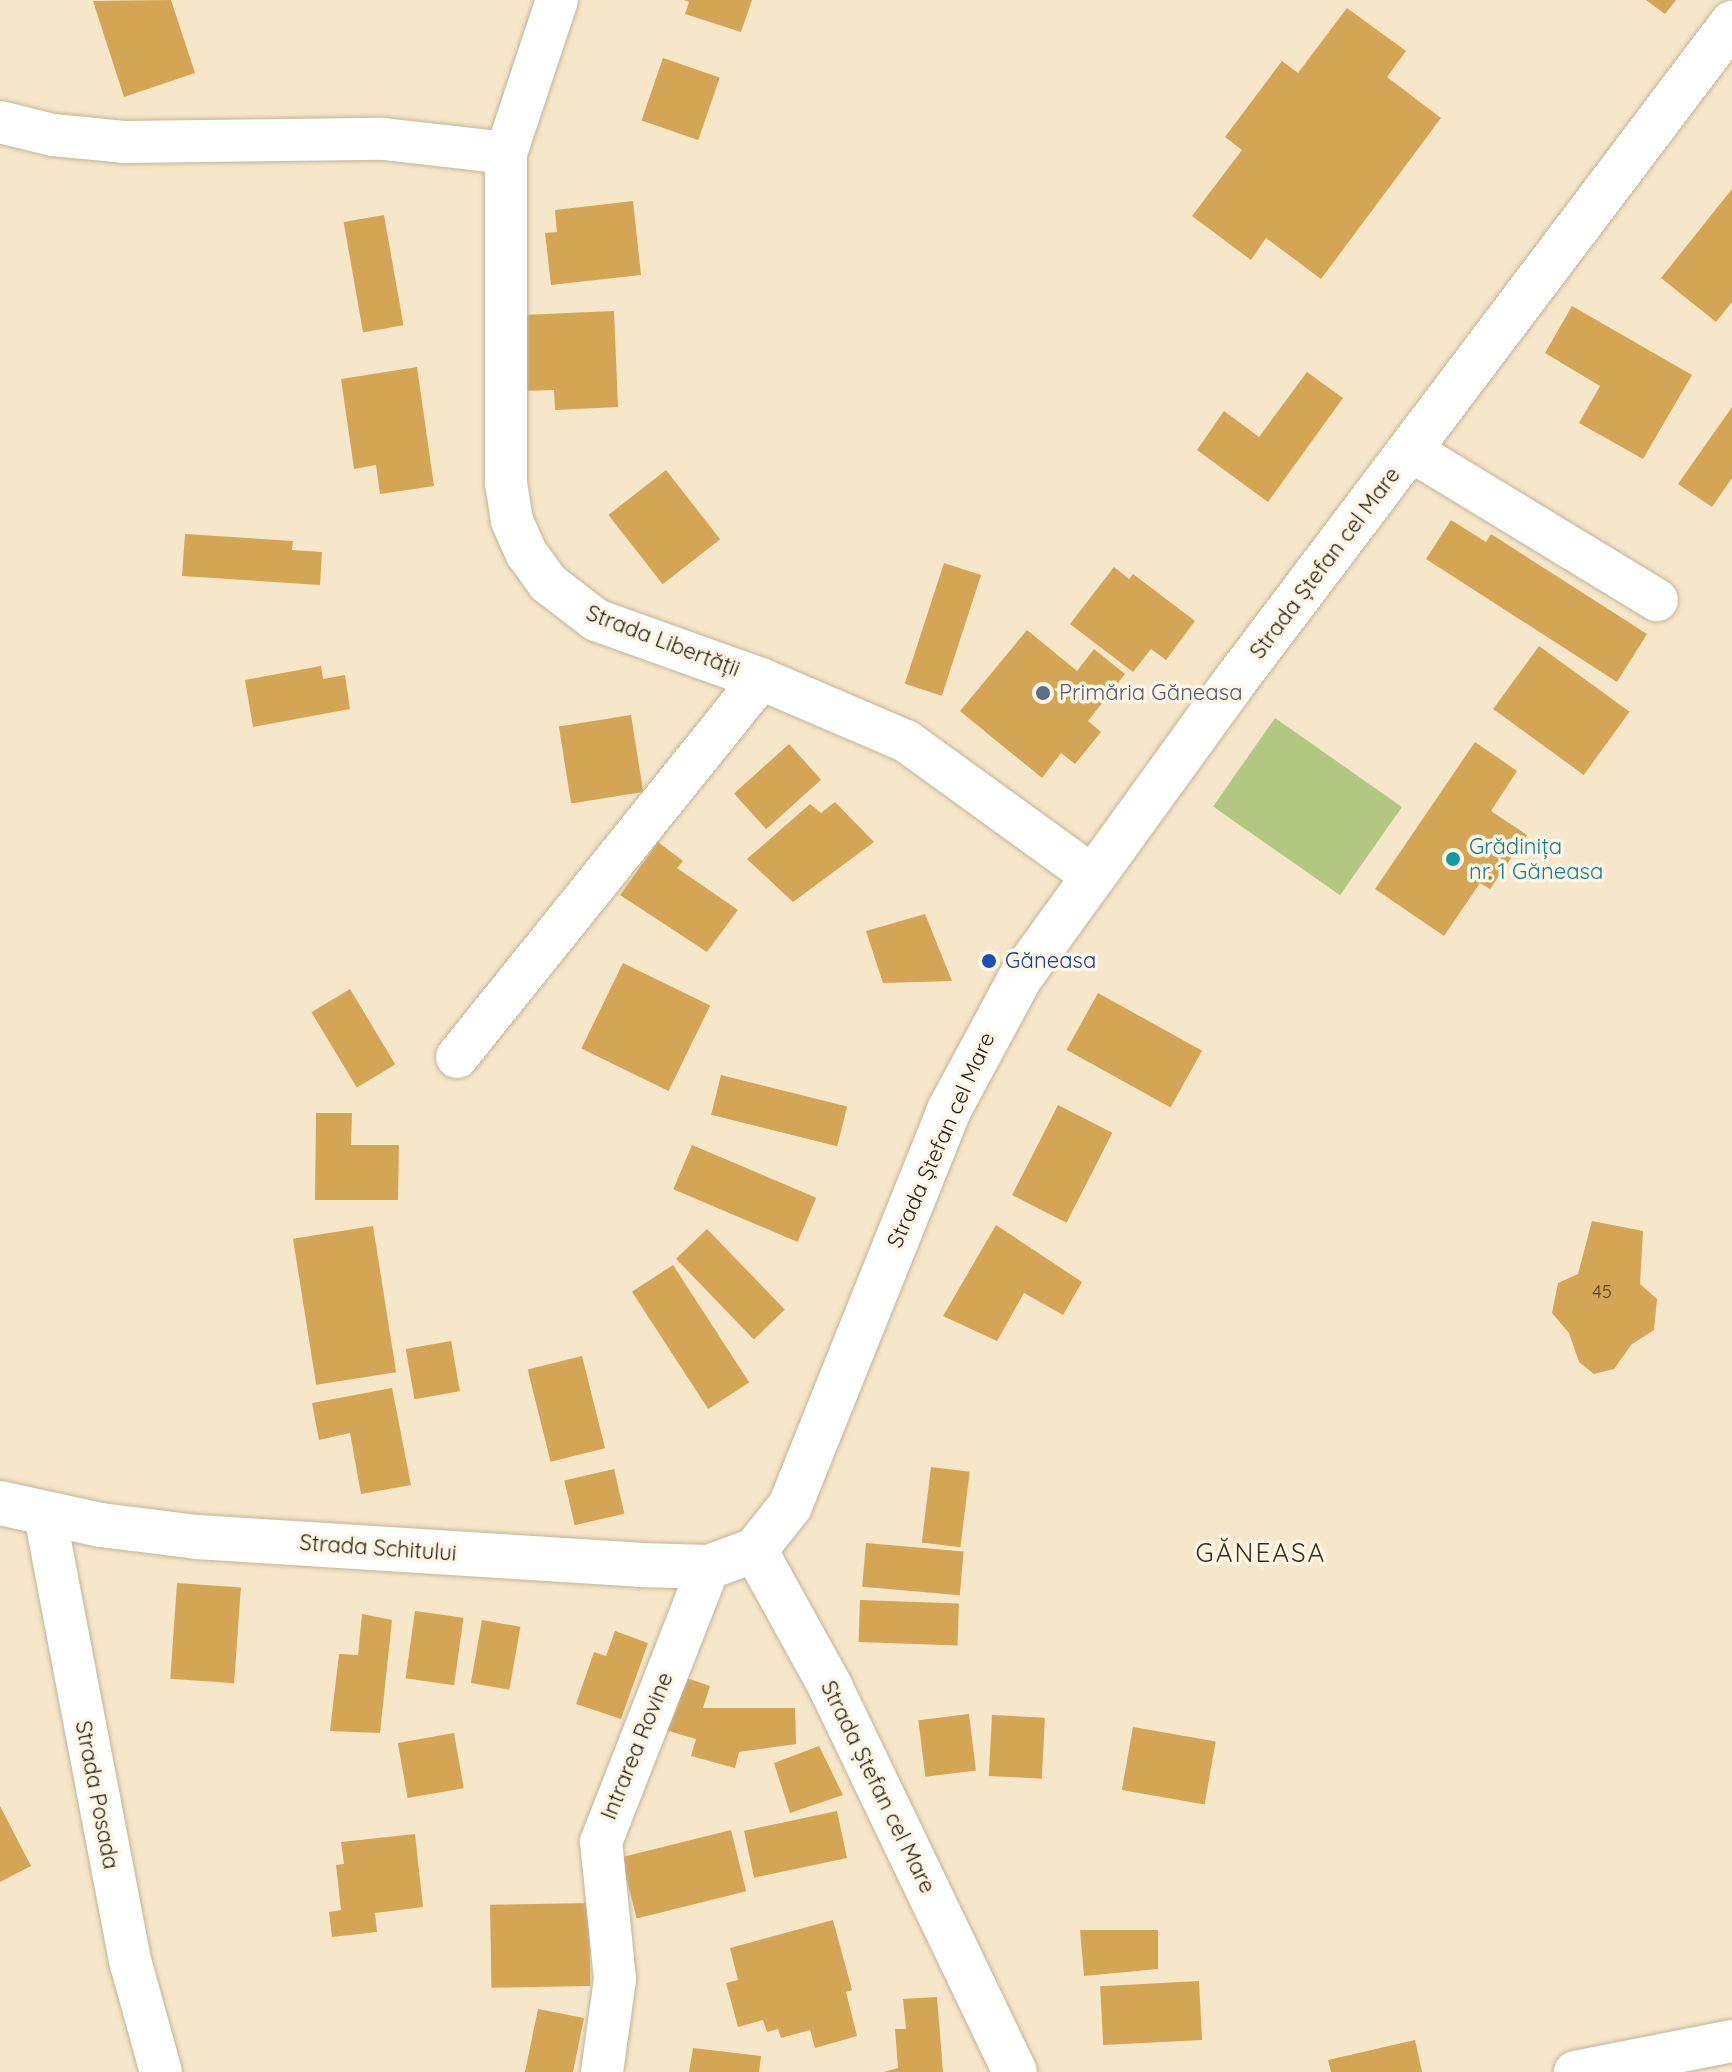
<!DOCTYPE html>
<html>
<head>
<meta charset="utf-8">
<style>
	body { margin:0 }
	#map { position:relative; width:1732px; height:2072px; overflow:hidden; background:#f7e7ca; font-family:Quicksand,sans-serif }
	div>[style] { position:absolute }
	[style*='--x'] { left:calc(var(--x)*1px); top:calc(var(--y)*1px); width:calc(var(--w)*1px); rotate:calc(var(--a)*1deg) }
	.green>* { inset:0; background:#b1c782; transform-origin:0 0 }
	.building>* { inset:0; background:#d4a554; transform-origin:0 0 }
	.roads { filter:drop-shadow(0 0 2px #c2b498) drop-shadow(0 0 2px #c2b498) }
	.street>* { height:42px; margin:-21px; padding:0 21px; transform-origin:21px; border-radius:21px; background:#fff }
	.secondary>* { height:44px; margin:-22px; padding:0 22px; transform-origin:22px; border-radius:22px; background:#fff }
	.dots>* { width:22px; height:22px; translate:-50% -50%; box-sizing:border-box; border:4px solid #fff5e4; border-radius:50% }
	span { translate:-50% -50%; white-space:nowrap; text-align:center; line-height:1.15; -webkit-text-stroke:7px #fff5e4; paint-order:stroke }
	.number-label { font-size:18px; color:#4e3e22 }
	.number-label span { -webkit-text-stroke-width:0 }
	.street-label { font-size:22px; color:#211b11 }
	.service-label { font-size:22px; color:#4e5e75 }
	.left { translate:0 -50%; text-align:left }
	.culture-label { font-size:22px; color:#0d838f }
	.transit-label { font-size:22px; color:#164399 }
	.quarter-label { font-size:26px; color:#3a2e16; letter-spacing:2px }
</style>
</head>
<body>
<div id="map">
	<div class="green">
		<div style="left:1275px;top:718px;width:155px;height:108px;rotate:35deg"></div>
	</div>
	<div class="building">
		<div style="clip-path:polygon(171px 0,195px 73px,124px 97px,93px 1px)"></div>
		<div style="clip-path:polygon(684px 0,752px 0,741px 32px,685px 14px,689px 2px)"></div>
		<div style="clip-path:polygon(1646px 0,1676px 0,1665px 14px)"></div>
		<div style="clip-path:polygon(1347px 8px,1406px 51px,1387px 77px,1441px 118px,1321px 279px,1266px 238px,1251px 260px,1192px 216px,1242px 150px,1225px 137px,1282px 61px,1298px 73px)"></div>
		<div style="left:663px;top:58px;width:60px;height:66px;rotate:19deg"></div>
		<div style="clip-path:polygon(1732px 189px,1732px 302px,1716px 322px,1661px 278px)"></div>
		<div style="clip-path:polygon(633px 201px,641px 275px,551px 285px,545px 233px,557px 232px,555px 210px)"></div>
		<div style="left:384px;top:215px;width:112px;height:41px;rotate:80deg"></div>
		<div style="clip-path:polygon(1572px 306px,1692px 375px,1643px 459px,1579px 423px,1600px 386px,1545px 353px)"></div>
		<div style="clip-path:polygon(614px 311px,618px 407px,555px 410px,554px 390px,524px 391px,522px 315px)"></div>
		<div style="clip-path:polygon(417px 367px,434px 486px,380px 494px,376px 465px,354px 469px,341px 379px)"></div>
		<div style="clip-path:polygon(1307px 372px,1343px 398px,1268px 502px,1197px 450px,1224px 411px,1259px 437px)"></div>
		<div style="clip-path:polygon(1732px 407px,1732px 478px,1712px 507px,1678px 484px)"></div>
		<div style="left:666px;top:470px;width:88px;height:73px;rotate:52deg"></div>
		<div style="clip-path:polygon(1451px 520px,1486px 542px,1491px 534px,1647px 634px,1617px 682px,1426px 559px)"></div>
		<div style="clip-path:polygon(185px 534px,293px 541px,292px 550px,322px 552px,320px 585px,182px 576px)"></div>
		<div style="left:944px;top:563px;width:39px;height:127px;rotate:18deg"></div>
		<div style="clip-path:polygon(1114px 567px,1129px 579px,1133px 574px,1195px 621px,1166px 660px,1151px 649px,1133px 672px,1070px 624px)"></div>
		<div style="clip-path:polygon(1027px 630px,1077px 671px,1094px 649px,1125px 674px,1088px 721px,1101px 732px,1075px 764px,1061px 753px,1042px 778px,960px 711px)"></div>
		<div style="left:1539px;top:646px;width:112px;height:78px;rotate:36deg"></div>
		<div style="clip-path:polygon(321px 666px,323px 679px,345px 675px,350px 709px,253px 727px,245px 680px)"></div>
		<div style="left:631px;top:715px;width:78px;height:73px;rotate:81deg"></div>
		<div style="clip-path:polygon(1475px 742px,1517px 771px,1491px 811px,1527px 835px,1490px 889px,1480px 883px,1444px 936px,1375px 889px)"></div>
		<div style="left:789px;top:744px;width:48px;height:74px;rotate:48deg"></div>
		<div style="clip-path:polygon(835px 802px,874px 842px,793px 902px,747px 859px,810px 804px,821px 813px)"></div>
		<div style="clip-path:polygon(658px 842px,683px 861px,677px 868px,738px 910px,707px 952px,620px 895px)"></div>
		<div style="clip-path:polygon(925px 914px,952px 981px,883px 983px,866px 931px)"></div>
		<div style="left:623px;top:963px;width:97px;height:95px;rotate:26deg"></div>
		<div style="left:350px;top:989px;width:88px;height:45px;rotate:59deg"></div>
		<div style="left:1098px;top:993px;width:119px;height:65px;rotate:29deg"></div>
		<div style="left:721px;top:1075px;width:130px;height:41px;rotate:14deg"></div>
		<div style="left:1058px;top:1105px;width:61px;height:101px;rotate:27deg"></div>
		<div style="clip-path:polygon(316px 1113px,352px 1113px,351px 1145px,399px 1145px,398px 1200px,315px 1200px)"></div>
		<div style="left:692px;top:1145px;width:135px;height:48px;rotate:23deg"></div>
		<div style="clip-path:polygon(1592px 1221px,1643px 1231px,1640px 1284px,1657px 1299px,1654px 1330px,1632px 1344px,1614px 1369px,1594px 1374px,1579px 1362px,1569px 1333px,1552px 1313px,1558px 1283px,1578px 1274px)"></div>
		<div style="clip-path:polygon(996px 1225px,1082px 1282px,1063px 1315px,1024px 1293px,997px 1341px,943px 1316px)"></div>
		<div style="left:373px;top:1226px;width:148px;height:81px;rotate:81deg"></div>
		<div style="left:707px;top:1229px;width:112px;height:43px;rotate:46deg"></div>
		<div style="left:673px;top:1265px;width:140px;height:49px;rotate:57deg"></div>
		<div style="left:451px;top:1341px;width:51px;height:46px;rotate:80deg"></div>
		<div style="left:582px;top:1356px;width:95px;height:56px;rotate:76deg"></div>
		<div style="clip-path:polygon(392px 1388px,411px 1485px,361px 1494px,350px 1433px,319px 1440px,312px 1403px)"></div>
		<div style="left:931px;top:1467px;width:39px;height:76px;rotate:7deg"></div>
		<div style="left:614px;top:1469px;width:46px;height:51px;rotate:77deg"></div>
		<div style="left:866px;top:1543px;width:98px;height:44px;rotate:5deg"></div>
		<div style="left:177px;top:1583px;width:64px;height:96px;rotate:4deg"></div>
		<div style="left:860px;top:1600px;width:99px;height:42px;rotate:2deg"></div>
		<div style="left:415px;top:1611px;width:49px;height:68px;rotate:8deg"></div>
		<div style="clip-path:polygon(362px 1614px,392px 1620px,380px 1733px,330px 1731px,339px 1654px,358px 1655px)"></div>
		<div style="left:482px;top:1620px;width:39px;height:64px;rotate:10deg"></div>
		<div style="clip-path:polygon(615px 1631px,648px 1643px,621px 1719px,576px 1704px,594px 1652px,606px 1656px)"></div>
		<div style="clip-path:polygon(678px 1675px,710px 1686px,703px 1708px,795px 1708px,796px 1744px,739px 1752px,735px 1768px,691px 1756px,696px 1739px,662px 1729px)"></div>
		<div style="left:969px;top:1714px;width:57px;height:51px;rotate:83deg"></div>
		<div style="left:992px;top:1715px;width:53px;height:61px;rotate:3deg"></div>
		<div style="left:1133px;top:1727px;width:84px;height:64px;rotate:10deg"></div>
		<div style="left:454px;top:1733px;width:56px;height:57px;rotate:80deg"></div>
		<div style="clip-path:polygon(819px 1746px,843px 1795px,790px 1813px,774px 1763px)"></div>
		<div style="clip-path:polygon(0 1806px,31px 1866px,0 1882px)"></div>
		<div style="left:837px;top:1811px;width:48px;height:95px;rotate:78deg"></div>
		<div style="left:731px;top:1830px;width:63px;height:113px;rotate:76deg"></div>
		<div style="clip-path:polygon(415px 1834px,423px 1907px,375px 1913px,377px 1932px,332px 1937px,329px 1912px,341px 1910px,336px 1865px,344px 1864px,341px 1842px)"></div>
		<div style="left:589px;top:1903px;width:83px;height:99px;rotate:89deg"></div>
		<div style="clip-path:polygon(833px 1920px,852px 1990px,846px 1992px,857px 2036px,815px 2048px,810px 2030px,781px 2038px,778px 2029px,767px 2032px,763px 2020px,738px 2027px,726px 1983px,738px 1980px,730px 1948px)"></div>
		<div style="clip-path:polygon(1080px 1930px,1158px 1930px,1158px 1969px,1084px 1976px)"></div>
		<div style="left:1199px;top:1981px;width:59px;height:99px;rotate:87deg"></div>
		<div style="clip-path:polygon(937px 1997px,943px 2072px,884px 2072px,898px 2068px,895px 2029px,906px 2029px,903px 1999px)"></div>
		<div style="clip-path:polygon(538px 2009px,584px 2018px,573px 2072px,525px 2072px)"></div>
		<div style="clip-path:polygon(1415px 2040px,1422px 2072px,1331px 2072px,1328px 2060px)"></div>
		<div style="clip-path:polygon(693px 2048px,761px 2056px,759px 2072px,689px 2072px)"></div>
	</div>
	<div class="roads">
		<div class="street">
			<div style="--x:557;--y:0;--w:161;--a:108.4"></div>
			<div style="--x:506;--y:153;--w:330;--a:90"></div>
			<div style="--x:506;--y:483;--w:38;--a:81"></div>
			<div style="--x:512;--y:521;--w:36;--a:66"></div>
			<div style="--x:527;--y:554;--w:36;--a:54"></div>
			<div style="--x:548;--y:583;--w:61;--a:37.6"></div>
			<div style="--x:596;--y:620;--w:175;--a:19.7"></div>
			<div style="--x:761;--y:679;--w:158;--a:23.2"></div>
			<div style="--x:906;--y:741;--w:228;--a:35.9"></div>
			<div style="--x:0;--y:122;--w:55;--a:13.8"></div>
			<div style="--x:53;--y:135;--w:71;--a:5.6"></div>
			<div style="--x:124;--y:142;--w:260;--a:-0.7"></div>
			<div style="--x:384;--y:139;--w:123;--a:6.5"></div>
			<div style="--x:1410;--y:450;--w:289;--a:31.3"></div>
			<div style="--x:457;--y:1057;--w:485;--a:-51.2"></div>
			<div style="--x:45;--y:1515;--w:457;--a:79.2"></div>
			<div style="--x:131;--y:1964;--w:112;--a:74.5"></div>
			<div style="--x:602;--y:2072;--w:94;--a:-82"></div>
			<div style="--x:615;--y:1979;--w:138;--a:-95.8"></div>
			<div style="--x:601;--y:1842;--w:295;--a:-68.6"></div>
			<div style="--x:1575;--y:2072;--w:160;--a:-11.2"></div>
		</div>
		<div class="secondary">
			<div style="--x:0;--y:1503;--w:103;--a:12.3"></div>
			<div style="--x:101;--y:1525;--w:97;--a:7.1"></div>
			<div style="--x:197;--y:1537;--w:443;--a:3.6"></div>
			<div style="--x:639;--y:1565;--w:70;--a:1.6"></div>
			<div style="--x:709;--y:1567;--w:49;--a:-20.3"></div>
			<div style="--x:755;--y:1550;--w:56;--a:-51.5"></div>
			<div style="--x:790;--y:1506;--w:427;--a:-68.1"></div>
			<div style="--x:949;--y:1110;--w:150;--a:-61.7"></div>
			<div style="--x:1020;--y:978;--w:357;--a:-54.1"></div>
			<div style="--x:1229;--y:689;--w:835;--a:-52.94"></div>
			<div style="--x:755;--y:1550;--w:155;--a:61.1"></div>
			<div style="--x:830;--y:1686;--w:428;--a:64.4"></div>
		</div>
	</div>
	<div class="dots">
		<div style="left:1043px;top:693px;background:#5c6f8a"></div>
		<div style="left:1453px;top:859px;background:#0f9aa8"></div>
		<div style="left:989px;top:961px;background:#1a4fb4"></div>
	</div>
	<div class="number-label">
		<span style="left:1602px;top:1292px">45</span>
	</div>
	<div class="street-label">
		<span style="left:1325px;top:563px;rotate:-53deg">Strada Ștefan cel Mare</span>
		<span style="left:663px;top:641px;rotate:21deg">Strada Libertății</span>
		<span style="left:941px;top:1140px;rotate:-66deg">Strada Ștefan cel Mare</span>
		<span style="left:378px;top:1548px;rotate:4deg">Strada Schitului</span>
		<span style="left:637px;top:1746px;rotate:-68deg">Intrarea Rovine</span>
		<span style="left:878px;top:1787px;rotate:64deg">Strada Ștefan cel Mare</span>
		<span style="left:97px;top:1795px;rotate:79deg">Strada Posada</span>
	</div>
	<div class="service-label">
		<span class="left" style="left:1059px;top:693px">Primăria Găneasa</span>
	</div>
	<div class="culture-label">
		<span class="left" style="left:1469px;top:859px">Grădinița<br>nr. 1 Găneasa</span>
	</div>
	<div class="transit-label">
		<span class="left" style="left:1005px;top:961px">Găneasa</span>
	</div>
	<div class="quarter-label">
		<span style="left:1261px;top:1553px">GĂNEASA</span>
	</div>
</div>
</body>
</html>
